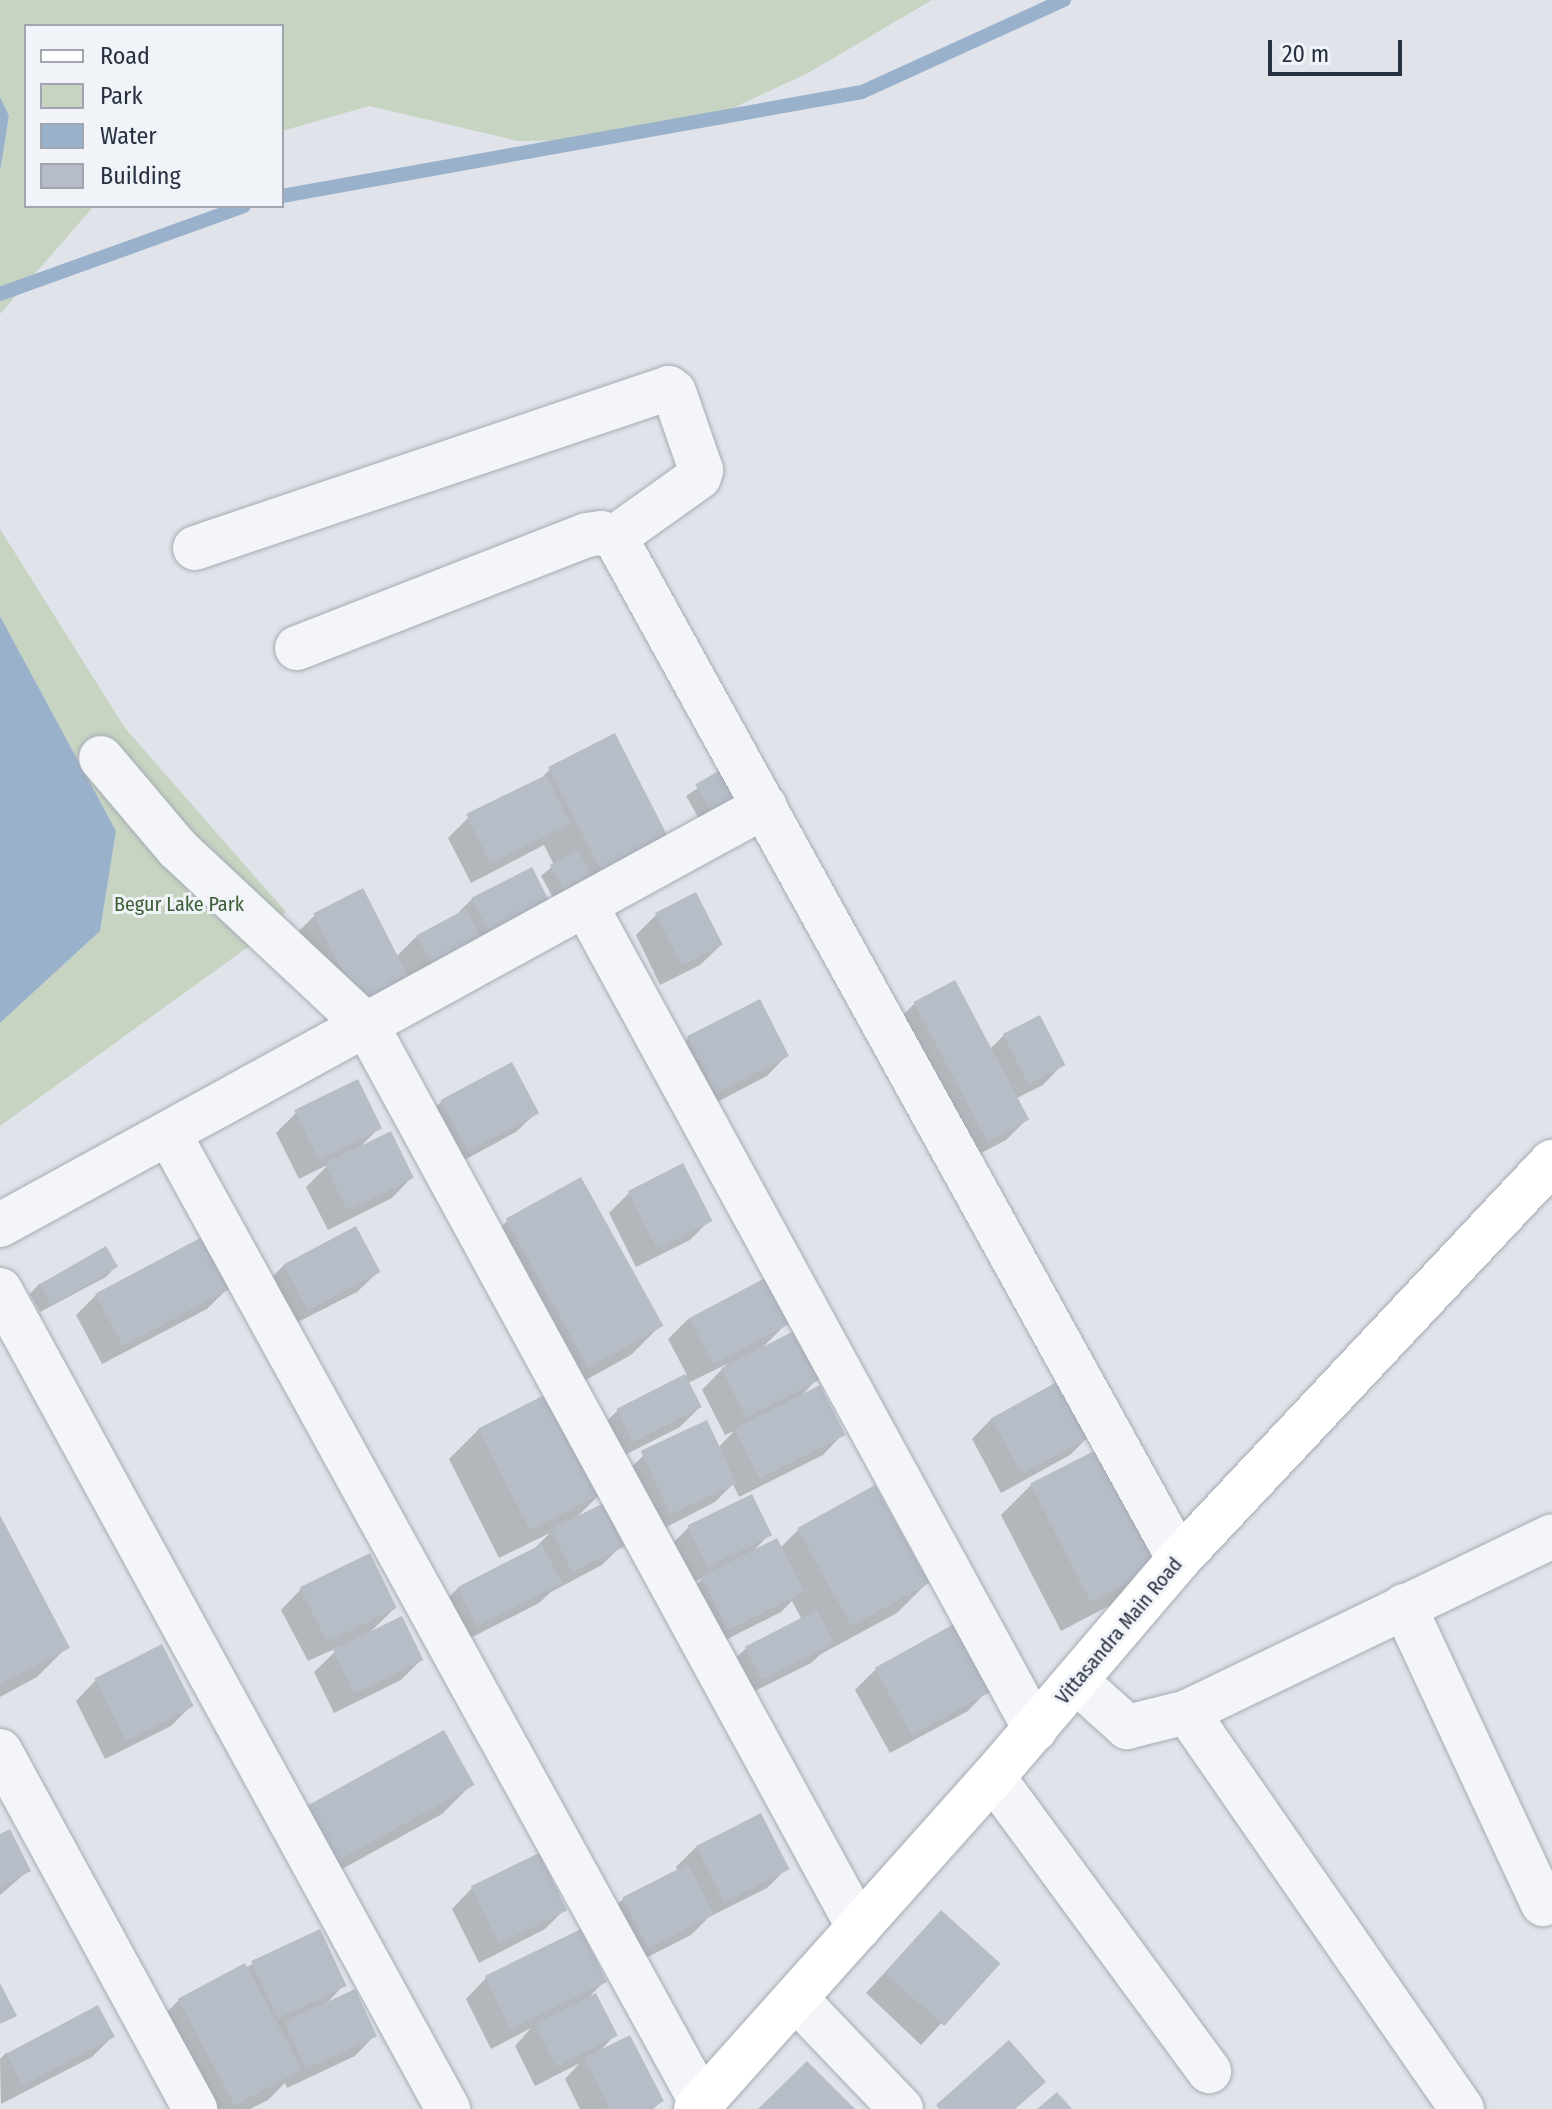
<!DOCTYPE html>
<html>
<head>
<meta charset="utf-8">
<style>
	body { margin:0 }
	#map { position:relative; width:1552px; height:2109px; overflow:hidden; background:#e0e4ea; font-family:"Fira Sans Condensed",sans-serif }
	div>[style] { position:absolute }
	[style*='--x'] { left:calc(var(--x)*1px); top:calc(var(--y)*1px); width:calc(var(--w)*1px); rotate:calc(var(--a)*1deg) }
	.green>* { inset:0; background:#c6d4c1 }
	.water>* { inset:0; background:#9ab1cb }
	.shadow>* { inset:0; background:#0003 }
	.stream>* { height:14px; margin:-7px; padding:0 7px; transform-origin:7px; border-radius:7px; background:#9ab1cb }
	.building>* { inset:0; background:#b7bdc7; transform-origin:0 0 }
	.roads { filter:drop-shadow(0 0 2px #a5abb4) drop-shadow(0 0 2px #a5abb4) }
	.street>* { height:44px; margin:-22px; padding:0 22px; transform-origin:22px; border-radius:22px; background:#f3f5f8 }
	.secondary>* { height:44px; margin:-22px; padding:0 22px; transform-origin:22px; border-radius:22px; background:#fff }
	span { translate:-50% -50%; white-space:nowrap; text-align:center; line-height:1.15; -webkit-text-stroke:6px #f0f3f7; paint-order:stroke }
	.park-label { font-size:20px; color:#3c5e35 }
	.street-label { font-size:20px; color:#283142 }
	.legend { position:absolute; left:24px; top:24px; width:260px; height:184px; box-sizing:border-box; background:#f0f3f7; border:2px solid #a0a5af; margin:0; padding:10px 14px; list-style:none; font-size:24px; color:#283142 }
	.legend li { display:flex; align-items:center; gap:16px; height:40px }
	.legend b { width:40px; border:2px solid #a0a5af }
	.scale { position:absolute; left:1268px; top:40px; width:134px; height:36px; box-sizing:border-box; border:4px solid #283142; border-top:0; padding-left:10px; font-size:24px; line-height:28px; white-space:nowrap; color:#283142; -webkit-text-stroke:6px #f0f3f7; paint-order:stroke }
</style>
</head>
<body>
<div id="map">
	<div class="green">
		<div style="clip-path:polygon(0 0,932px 0,808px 73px,718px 115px,596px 140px,518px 141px,369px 106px,282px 131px,282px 26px,26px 26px,26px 206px,94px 206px,0 314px,0 172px,9px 116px,0 97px)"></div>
		<div style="clip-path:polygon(0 529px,125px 728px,286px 912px,248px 947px,0 1126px,0 1023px,100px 931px,116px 831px,0 616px)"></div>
	</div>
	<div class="water">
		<div style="clip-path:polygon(0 97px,9px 116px,0 172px)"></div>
		<div style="clip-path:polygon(0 616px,116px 831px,100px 931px,0 1023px)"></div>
	</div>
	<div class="shadow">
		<div style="clip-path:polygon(550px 769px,669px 841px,561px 912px,541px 876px,554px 865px,544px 845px,471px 883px,448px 838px,468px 818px,539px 781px)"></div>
		<div style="clip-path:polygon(722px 772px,706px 831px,686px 796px)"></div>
		<div style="clip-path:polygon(695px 895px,721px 945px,700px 965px,660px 985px,636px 935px,656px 915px)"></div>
		<div style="clip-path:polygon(472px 899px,552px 911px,346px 1036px,294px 936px,314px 916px,396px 957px,417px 936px,455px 916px)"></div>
		<div style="clip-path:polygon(914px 1004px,989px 1050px,1003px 1036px,1063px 1064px,1043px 1085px,1015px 1099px,1026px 1120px,1006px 1140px,966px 1161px,894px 1024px)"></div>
		<div style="clip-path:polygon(688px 1038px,787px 1055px,767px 1076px,696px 1113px,668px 1058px)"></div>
		<div style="clip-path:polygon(442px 1101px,537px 1112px,516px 1132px,448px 1169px,422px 1121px)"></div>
		<div style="clip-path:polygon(296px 1113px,380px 1127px,357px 1150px,412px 1177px,392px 1198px,328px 1230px,306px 1187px,329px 1164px,299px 1179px,276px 1133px)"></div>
		<div style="clip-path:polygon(629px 1193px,710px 1220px,690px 1240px,636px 1267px,609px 1213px)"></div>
		<div style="clip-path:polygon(507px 1221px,661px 1325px,631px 1355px,555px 1397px,603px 1491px,576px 1518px,622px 1545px,602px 1565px,551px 1592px,539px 1603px,457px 1645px,438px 1608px,458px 1588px,532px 1551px,550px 1533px,499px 1558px,449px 1459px,479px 1429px,555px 1391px,477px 1251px)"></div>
		<div style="clip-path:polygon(284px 1265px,378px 1272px,357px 1292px,286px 1328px,264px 1285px)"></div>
		<div style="clip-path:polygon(115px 1267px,106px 1277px,40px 1312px,30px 1294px,39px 1284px)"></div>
		<div style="clip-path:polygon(227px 1289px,207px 1309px,102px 1364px,76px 1315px,96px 1295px)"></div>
		<div style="clip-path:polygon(689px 1318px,786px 1324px,761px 1349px,818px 1378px,801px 1396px,843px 1434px,823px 1455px,739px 1497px,733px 1484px,715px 1502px,653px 1534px,623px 1475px,644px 1455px,718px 1448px,734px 1431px,725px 1435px,702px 1390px,727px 1364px,688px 1383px,700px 1407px,680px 1427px,613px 1461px,597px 1431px,618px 1410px,687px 1375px,668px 1339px)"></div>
		<div style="clip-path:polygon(992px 1418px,1090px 1435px,1070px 1455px,1001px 1493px,972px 1439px)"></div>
		<div style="clip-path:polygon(1031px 1485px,1156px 1567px,1126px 1597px,1061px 1631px,1001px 1515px)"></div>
		<div style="clip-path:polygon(0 1519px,67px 1647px,37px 1677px,0 1697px)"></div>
		<div style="clip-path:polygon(688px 1528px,770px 1534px,751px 1553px,780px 1548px,799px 1529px,927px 1583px,897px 1613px,821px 1654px,811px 1663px,741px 1698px,726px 1668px,746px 1648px,802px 1620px,792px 1601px,781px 1612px,708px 1649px,682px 1599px,703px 1578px,687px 1585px,668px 1548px)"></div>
		<div style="clip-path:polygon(301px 1589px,395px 1608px,368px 1634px,421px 1660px,401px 1680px,334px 1713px,314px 1672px,341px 1646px,308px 1661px,281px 1610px)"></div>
		<div style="clip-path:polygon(875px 1670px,988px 1690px,968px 1711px,890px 1753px,855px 1690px)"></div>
		<div style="clip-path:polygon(96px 1680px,191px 1706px,171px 1726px,105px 1759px,76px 1701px)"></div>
		<div style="clip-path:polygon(472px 1784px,442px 1814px,304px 1890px,275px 1838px,305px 1808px)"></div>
		<div style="clip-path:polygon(0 1836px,29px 1870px,0 1895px)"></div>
		<div style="clip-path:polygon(696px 1847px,787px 1868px,767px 1888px,709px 1917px,691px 1935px,628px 1967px,603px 1919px,623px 1899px,678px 1871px,676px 1867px)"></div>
		<div style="clip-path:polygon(472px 1888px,565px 1909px,545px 1929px,479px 1963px,452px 1909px)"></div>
		<div style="clip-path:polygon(319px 1932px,344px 1985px,325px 2005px,375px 2035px,355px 2056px,287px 2088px,285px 2083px,268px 2100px,250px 2109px,190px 2109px,149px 2030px,179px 2000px)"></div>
		<div style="clip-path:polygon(921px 1933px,997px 1964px,921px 2045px,866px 1993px)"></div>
		<div style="clip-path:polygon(486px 1978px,604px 1982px,587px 1999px,615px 2035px,599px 2052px,662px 2101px,653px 2109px,580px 2109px,565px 2079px,580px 2063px,535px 2086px,515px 2046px,531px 2028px,491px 2049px,466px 1999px)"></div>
		<div style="clip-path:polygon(112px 2037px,92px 2057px,1px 2104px,0 2059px,6px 2053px)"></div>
	</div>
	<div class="stream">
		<div style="--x:282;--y:196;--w:589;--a:-10.17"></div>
		<div style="--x:862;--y:92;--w:222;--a:-24.5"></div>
		<div style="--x:0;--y:294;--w:259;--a:-19.8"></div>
	</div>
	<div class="building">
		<div style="left:615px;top:733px;width:123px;height:75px;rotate:63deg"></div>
		<div style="left:722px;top:769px;width:44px;height:31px;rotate:60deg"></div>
		<div style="left:546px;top:775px;width:55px;height:89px;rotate:64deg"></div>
		<div style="left:578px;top:850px;width:44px;height:32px;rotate:62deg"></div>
		<div style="left:532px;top:867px;width:51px;height:68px;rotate:63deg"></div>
		<div style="left:363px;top:888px;width:116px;height:56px;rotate:63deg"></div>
		<div style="left:696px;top:892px;width:59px;height:46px;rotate:63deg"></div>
		<div style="left:466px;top:909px;width:44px;height:56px;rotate:62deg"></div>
		<div style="left:955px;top:980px;width:158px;height:47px;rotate:62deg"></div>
		<div style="left:760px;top:999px;width:64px;height:82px;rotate:63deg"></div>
		<div style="left:1040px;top:1015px;width:56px;height:42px;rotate:63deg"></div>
		<div style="left:512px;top:1062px;width:58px;height:81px;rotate:62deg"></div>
		<div style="left:358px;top:1079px;width:55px;height:71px;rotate:64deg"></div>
		<div style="left:391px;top:1131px;width:52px;height:74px;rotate:64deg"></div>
		<div style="left:683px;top:1163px;width:65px;height:62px;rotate:63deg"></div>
		<div style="left:581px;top:1177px;width:170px;height:86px;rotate:61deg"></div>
		<div style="left:356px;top:1226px;width:52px;height:82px;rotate:62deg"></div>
		<div style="left:202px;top:1237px;width:59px;height:121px;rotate:62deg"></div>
		<div style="left:106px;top:1246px;width:24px;height:77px;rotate:60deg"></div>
		<div style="left:765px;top:1278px;width:52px;height:86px;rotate:62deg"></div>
		<div style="left:796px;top:1330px;width:55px;height:84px;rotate:63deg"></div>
		<div style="left:685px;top:1374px;width:37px;height:77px;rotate:63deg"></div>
		<div style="left:1062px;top:1379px;width:64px;height:81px;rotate:61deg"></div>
		<div style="left:820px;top:1385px;width:56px;height:96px;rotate:63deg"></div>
		<div style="left:554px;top:1390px;width:114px;height:85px;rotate:63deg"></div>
		<div style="left:707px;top:1420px;width:70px;height:73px;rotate:65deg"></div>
		<div style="left:1098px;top:1449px;width:133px;height:76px;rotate:63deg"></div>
		<div style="left:875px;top:1485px;width:112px;height:89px;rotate:61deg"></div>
		<div style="left:752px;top:1494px;width:46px;height:72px;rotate:64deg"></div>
		<div style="left:604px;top:1503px;width:48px;height:59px;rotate:64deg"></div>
		<div style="clip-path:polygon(0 1515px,70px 1648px,0 1684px)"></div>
		<div style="left:777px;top:1538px;width:60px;height:85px;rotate:63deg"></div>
		<div style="left:542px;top:1544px;width:44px;height:95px;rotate:63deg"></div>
		<div style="left:370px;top:1553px;width:61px;height:78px;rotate:64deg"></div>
		<div style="left:817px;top:1610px;width:37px;height:81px;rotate:63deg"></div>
		<div style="left:402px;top:1616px;width:49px;height:77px;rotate:64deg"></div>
		<div style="left:954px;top:1624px;width:77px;height:91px;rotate:61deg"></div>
		<div style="left:162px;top:1644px;width:70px;height:76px;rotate:63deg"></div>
		<div style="left:444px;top:1730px;width:63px;height:160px;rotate:61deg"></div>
		<div style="left:761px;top:1813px;width:63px;height:73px;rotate:63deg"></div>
		<div style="clip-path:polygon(10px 1829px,31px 1871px,0 1887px,0 1834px)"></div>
		<div style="left:539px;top:1853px;width:64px;height:76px;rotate:64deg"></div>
		<div style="left:688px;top:1864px;width:57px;height:74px;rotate:63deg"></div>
		<div style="left:941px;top:1910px;width:80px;height:84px;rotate:42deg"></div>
		<div style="left:320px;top:1929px;width:63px;height:76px;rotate:65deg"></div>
		<div style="left:581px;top:1929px;width:59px;height:107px;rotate:64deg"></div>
		<div style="left:245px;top:1963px;width:121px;height:76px;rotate:62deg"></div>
		<div style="clip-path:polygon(0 1983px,17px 2016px,0 2024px)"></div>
		<div style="left:355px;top:1989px;width:52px;height:78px;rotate:65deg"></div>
		<div style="left:596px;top:1993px;width:48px;height:69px;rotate:63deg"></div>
		<div style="left:98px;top:2005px;width:36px;height:104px;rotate:62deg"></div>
		<div style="clip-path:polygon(630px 2035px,664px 2101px,649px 2109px,610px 2109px,584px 2058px)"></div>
		<div style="clip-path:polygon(1009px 2040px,1046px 2082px,1015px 2109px,939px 2109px,936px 2105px)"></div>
		<div style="clip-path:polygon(807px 2061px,855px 2109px,758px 2109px)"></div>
		<div style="clip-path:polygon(1057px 2092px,1072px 2109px,1037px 2109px)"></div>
	</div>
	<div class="roads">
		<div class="street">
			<div style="--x:195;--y:548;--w:500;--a:-18.65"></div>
			<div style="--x:669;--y:388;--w:6;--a:39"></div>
			<div style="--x:674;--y:392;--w:83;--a:70.9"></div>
			<div style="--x:701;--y:470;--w:7;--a:106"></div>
			<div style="--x:699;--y:477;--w:103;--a:144.5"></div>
			<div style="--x:297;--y:648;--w:311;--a:-21.3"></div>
			<div style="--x:587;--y:535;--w:14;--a:-8"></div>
			<div style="--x:601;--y:533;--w:15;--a:16"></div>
			<div style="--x:615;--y:537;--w:1167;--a:61.11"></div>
			<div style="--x:101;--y:758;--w:119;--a:49.8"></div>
			<div style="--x:178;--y:849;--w:259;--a:43.1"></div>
			<div style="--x:367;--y:1026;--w:1027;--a:61.39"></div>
			<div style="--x:586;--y:906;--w:938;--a:61.38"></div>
			<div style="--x:169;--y:1134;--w:1106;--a:61.19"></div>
			<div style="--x:0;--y:1225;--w:872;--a:-28.71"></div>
			<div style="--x:0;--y:1290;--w:934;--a:61.32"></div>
			<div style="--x:1404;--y:1606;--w:329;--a:65"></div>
			<div style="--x:1076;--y:1681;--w:69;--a:42"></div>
			<div style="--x:1127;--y:1727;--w:62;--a:-14"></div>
			<div style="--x:1187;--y:1712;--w:405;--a:-25.7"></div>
			<div style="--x:1187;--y:1712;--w:483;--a:55.3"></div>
			<div style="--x:0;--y:1751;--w:408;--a:61.4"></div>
			<div style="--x:993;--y:1777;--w:365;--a:53.7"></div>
			<div style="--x:796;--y:1999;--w:152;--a:46.3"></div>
		</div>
		<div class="secondary">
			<div style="--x:696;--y:2109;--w:445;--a:-48.2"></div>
			<div style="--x:993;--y:1777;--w:287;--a:-49.5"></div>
			<div style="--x:1179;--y:1559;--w:545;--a:-46.79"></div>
		</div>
	</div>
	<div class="park-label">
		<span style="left:179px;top:904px">Begur Lake Park</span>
	</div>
	<div class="street-label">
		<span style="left:1119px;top:1631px;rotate:-50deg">Vittasandra Main Road</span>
	</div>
	<ul class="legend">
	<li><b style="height:10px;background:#fff"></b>Road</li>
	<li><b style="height:22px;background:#c6d4c1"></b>Park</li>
	<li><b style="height:22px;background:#9ab1cb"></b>Water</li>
	<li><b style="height:22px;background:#b7bdc7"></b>Building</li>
	</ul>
	<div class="scale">20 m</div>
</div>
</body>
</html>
